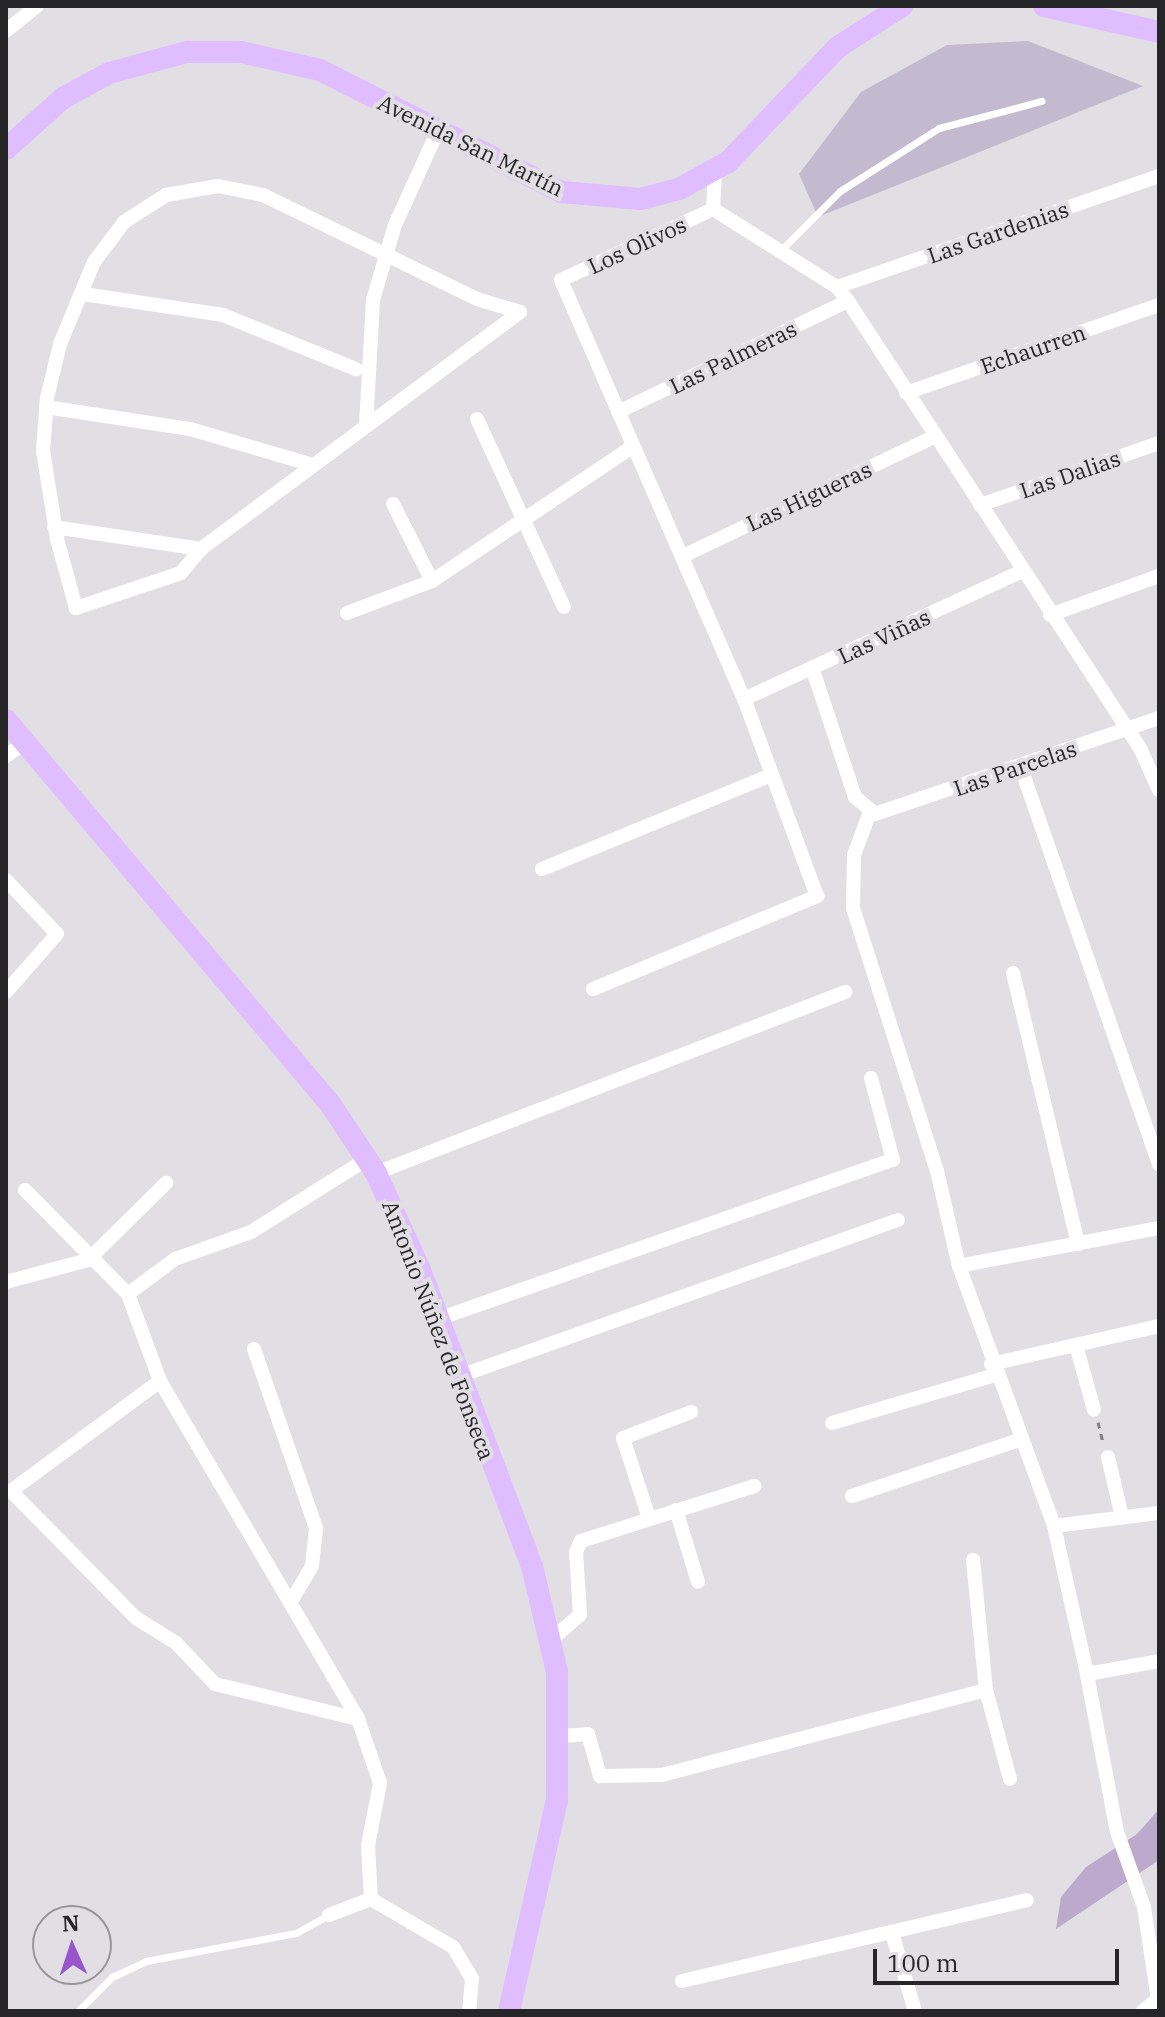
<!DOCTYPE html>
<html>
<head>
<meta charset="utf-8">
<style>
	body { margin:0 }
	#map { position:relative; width:1165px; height:2017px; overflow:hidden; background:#e1dfe4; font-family:"IBM Plex Serif",serif }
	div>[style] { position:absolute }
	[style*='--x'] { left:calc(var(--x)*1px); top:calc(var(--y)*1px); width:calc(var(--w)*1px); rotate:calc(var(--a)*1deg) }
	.green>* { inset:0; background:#c4bacf }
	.forest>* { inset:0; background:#bac }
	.path>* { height:3px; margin-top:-1.5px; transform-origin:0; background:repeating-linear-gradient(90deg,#828084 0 6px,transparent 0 12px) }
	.service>* { height:7px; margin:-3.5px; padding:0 3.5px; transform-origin:3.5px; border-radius:3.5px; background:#fff }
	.minor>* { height:14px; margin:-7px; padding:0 7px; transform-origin:7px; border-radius:7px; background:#fff }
	.primary>* { height:22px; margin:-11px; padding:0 11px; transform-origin:11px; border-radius:11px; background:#dfbdfe }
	span { translate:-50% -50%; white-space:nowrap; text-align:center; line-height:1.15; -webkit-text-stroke:8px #e1dfe4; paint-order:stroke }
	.street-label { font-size:22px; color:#262527 }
	.frame { position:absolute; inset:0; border:8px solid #262527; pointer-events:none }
	.north { position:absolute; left:32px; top:1905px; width:80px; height:80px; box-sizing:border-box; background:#e1dfe4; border:2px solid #969598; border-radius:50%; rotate:357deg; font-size:22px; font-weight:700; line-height:32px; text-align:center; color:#262527 }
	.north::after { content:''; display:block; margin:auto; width:28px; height:36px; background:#9856cc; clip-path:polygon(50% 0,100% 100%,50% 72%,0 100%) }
	.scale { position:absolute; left:873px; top:1949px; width:246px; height:36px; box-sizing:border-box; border:4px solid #262527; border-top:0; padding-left:10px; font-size:24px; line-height:28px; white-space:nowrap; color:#262527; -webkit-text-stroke:6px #e1dfe4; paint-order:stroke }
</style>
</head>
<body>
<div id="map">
	<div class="green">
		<div style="clip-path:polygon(1028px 41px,1143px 86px,818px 217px,799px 174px,861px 92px,947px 45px)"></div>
	</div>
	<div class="forest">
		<div style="clip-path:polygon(1159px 1809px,1159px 1860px,1056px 1929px,1061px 1897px,1086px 1867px,1137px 1834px)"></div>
	</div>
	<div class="path">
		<div style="--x:1098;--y:1422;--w:21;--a:76"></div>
	</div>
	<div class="service">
		<div style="--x:780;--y:251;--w:85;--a:-45"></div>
		<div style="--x:840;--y:191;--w:117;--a:-32.5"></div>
		<div style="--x:939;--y:128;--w:106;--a:-14.8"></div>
		<div style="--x:78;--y:2011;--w:48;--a:-45"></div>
		<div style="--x:112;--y:1977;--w:38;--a:-25"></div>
		<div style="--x:146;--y:1961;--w:153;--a:-10.6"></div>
		<div style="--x:296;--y:1933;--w:38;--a:-29"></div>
	</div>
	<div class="minor">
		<div style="--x:6;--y:31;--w:40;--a:-39"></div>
		<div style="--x:715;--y:172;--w:37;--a:93"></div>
		<div style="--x:713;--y:209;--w:146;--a:32.2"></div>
		<div style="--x:837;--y:287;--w:18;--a:52"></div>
		<div style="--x:848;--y:301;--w:534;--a:56.85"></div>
		<div style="--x:1140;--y:748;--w:46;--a:65.7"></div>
		<div style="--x:218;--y:186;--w:46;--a:11.3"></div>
		<div style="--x:263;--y:195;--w:238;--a:25.9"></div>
		<div style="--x:477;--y:299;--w:45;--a:16.8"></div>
		<div style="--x:520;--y:312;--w:397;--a:143.4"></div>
		<div style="--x:201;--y:549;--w:31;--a:130"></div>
		<div style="--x:181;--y:573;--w:111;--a:161.6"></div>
		<div style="--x:76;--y:608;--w:72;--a:-105.4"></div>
		<div style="--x:57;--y:539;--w:89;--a:-99"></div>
		<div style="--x:43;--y:451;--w:53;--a:-85.7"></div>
		<div style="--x:47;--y:398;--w:56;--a:-76.5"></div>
		<div style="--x:60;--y:344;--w:89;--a:-67.5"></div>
		<div style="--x:94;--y:262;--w:50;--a:-53.1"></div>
		<div style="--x:124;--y:222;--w:50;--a:-32.7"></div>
		<div style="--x:166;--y:195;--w:53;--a:-9.8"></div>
		<div style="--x:837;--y:287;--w:341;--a:-19"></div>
		<div style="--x:83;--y:294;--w:142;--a:8.5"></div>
		<div style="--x:223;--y:315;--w:144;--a:22.1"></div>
		<div style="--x:906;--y:393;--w:268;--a:-19.2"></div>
		<div style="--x:46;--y:407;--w:146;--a:8.7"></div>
		<div style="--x:190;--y:429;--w:128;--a:16.3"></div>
		<div style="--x:618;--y:412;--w:255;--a:-25.8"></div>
		<div style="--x:477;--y:419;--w:207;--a:65.2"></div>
		<div style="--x:366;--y:426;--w:126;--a:-86.8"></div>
		<div style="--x:373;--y:300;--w:78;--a:-73.7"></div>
		<div style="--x:395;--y:225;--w:104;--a:-65.6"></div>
		<div style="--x:393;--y:504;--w:86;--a:63.1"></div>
		<div style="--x:980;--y:505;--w:189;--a:-19.1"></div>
		<div style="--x:54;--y:527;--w:149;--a:8.5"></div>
		<div style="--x:683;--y:556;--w:280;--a:-25.4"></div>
		<div style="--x:347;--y:613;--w:91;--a:-20.6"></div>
		<div style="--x:432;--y:581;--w:241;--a:-33.8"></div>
		<div style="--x:1050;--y:615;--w:116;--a:-19.7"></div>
		<div style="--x:813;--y:670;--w:134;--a:71.7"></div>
		<div style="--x:855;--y:797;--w:26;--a:40"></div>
		<div style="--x:875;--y:814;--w:300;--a:-18.7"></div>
		<div style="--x:744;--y:699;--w:306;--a:-24.7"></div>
		<div style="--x:6;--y:756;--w:24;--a:-36"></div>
		<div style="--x:1020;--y:765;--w:423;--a:70.8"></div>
		<div style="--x:870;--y:812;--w:46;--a:110.4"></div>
		<div style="--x:854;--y:855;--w:53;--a:91.1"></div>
		<div style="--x:853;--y:908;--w:276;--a:72.3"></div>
		<div style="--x:937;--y:1171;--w:98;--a:77"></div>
		<div style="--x:959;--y:1266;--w:277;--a:69.9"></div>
		<div style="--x:1054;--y:1526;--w:152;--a:77.4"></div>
		<div style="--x:542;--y:869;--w:248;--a:-22.3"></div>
		<div style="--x:6;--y:880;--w:74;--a:46.6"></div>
		<div style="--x:57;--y:934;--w:77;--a:131.3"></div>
		<div style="--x:1013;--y:973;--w:279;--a:76.5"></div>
		<div style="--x:593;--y:989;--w:243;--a:-22.5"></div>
		<div style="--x:817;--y:896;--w:210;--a:-110.3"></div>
		<div style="--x:744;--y:699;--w:457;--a:-113.6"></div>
		<div style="--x:561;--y:280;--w:168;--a:-25"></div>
		<div style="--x:376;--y:1173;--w:503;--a:-21.1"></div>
		<div style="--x:25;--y:1190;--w:146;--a:45.3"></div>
		<div style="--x:128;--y:1294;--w:93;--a:69.8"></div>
		<div style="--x:160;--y:1381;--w:392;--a:59.6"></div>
		<div style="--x:358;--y:1719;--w:68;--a:71"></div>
		<div style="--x:380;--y:1783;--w:64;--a:100.8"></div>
		<div style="--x:368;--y:1846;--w:53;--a:86.8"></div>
		<div style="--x:959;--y:1266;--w:204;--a:-10.8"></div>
		<div style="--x:6;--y:1282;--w:85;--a:-15"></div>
		<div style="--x:88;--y:1260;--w:110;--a:-44.6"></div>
		<div style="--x:128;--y:1294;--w:59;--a:-36.7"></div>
		<div style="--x:175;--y:1259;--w:81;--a:-19.6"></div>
		<div style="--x:251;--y:1232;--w:137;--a:-32.2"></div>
		<div style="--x:438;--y:1319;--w:482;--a:-19.3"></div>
		<div style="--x:893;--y:1160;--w:85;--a:-105"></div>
		<div style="--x:1076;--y:1345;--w:67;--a:74.5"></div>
		<div style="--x:254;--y:1349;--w:189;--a:70.9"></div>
		<div style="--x:316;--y:1528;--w:38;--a:96"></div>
		<div style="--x:312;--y:1566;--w:43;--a:120.7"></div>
		<div style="--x:991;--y:1364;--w:172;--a:-12.7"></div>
		<div style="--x:457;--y:1377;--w:468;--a:-19.6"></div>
		<div style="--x:160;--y:1381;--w:185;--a:143.6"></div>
		<div style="--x:11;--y:1491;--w:178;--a:45.5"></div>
		<div style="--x:136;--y:1618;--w:47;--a:32"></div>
		<div style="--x:176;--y:1643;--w:57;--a:46.4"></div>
		<div style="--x:215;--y:1684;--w:147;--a:13.8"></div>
		<div style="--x:832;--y:1423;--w:170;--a:-16.4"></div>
		<div style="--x:1108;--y:1457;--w:62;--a:76.9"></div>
		<div style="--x:852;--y:1496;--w:179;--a:-18.5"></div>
		<div style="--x:676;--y:1510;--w:75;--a:73"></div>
		<div style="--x:649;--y:1518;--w:84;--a:-108"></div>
		<div style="--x:623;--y:1438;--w:73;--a:-20.9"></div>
		<div style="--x:1054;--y:1526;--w:106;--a:-7.1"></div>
		<div style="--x:973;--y:1560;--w:131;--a:84.3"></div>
		<div style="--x:986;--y:1690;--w:92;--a:74.9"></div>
		<div style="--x:551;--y:1640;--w:38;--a:-41"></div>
		<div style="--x:580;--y:1615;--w:63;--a:-93.6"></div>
		<div style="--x:576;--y:1552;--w:12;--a:-66"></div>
		<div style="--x:581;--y:1541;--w:182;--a:-17.6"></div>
		<div style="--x:561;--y:1736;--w:27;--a:-4"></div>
		<div style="--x:588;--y:1734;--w:44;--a:74.1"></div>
		<div style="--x:600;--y:1776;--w:62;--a:-0.9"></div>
		<div style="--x:662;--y:1775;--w:335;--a:-14.7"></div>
		<div style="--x:329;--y:1915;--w:45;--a:-20.9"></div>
		<div style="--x:371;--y:1899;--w:95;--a:30.3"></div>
		<div style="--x:453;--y:1947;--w:37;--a:59"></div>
		<div style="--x:472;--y:1979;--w:32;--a:95"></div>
		<div style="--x:892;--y:1933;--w:81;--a:73.6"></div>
		<div style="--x:682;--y:1981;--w:354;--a:-13.2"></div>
		<div style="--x:1158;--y:2000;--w:94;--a:-98.6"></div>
		<div style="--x:1144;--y:1907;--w:80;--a:-109.8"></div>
		<div style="--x:1117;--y:1832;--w:161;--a:-100.8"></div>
		<div style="--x:1087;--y:1674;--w:73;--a:-10.2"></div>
		<div style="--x:1143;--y:2011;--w:21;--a:-39"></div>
	</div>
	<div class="primary">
		<div style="--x:1044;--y:6;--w:118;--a:12.7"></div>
		<div style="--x:6;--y:149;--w:76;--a:-41.8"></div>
		<div style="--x:63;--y:98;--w:52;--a:-28.5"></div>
		<div style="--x:109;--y:73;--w:81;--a:-15.1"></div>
		<div style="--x:187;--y:52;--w:54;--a:0"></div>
		<div style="--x:241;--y:52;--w:81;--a:12.8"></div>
		<div style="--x:320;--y:70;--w:271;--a:26.8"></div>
		<div style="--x:562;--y:192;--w:79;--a:5.1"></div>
		<div style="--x:641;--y:199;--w:39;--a:-15"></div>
		<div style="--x:679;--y:189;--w:56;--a:-28.9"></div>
		<div style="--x:728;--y:162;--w:159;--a:-46.3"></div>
		<div style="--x:838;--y:47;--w:76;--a:-32.6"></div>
		<div style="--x:6;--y:720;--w:504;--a:49.83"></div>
		<div style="--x:331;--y:1105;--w:82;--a:56.5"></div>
		<div style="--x:376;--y:1173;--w:107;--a:65.6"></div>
		<div style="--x:420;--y:1270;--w:316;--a:69.3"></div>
		<div style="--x:532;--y:1566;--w:109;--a:76.7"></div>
		<div style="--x:557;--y:1672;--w:128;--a:90"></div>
		<div style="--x:557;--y:1800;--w:216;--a:102.8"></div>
	</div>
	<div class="street-label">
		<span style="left:471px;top:145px;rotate:26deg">Avenida San Martín</span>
		<span style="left:998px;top:232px;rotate:-19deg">Las Gardenias</span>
		<span style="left:637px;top:245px;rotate:-25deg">Los Olivos</span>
		<span style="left:1033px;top:349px;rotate:-19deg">Echaurren</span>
		<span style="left:733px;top:357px;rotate:-26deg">Las Palmeras</span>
		<span style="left:1070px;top:474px;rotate:-19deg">Las Dalias</span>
		<span style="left:809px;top:496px;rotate:-25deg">Las Higueras</span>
		<span style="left:884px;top:636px;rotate:-25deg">Las Viñas</span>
		<span style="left:1015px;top:768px;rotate:-19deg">Las Parcelas</span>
		<span style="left:439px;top:1330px;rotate:69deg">Antonio Núñez de Fonseca</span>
	</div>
	<div class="frame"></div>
	<div class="north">N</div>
	<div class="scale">100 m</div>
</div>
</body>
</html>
